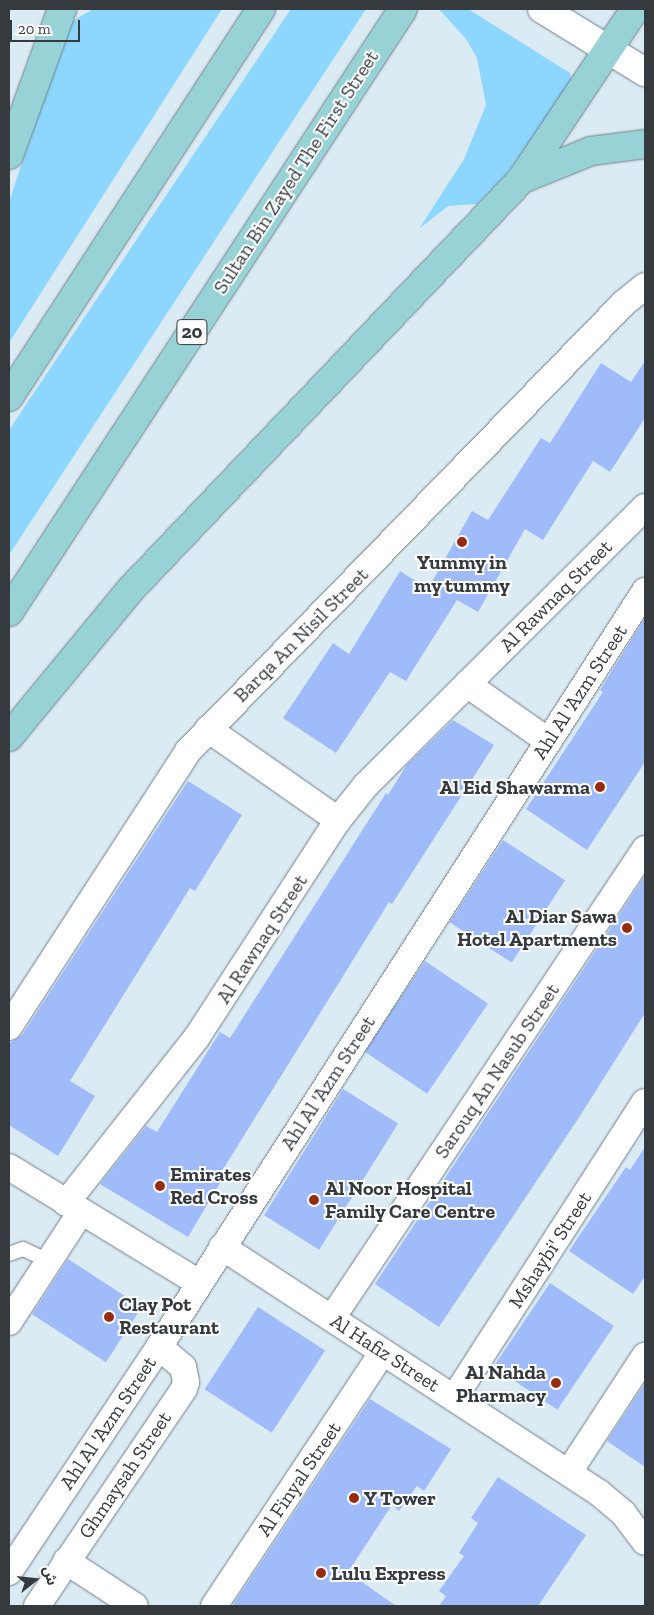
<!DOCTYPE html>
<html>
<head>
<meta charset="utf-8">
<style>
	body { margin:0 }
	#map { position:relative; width:654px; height:1615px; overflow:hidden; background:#dbebf4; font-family:"Zilla Slab","Noto Sans Arabic",serif }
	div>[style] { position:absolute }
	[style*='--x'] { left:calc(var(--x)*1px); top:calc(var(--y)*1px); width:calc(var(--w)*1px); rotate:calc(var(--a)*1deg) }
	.green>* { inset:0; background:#8dd6fe }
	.building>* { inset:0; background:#9fbbfa; transform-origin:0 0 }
	.roads { filter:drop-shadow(0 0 1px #717f87) drop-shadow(0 0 1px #717f87) }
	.lane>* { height:14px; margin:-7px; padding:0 7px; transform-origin:7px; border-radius:7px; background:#fff }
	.street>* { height:26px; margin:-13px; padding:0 13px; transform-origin:13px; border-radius:13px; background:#fff }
	.secondary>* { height:28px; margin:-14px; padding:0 14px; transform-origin:14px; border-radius:14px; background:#fff }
	.primary>* { height:28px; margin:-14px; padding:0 14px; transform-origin:14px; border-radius:14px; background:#97d2d6 }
	.dots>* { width:14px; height:14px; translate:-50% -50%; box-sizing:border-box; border:2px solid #fff; border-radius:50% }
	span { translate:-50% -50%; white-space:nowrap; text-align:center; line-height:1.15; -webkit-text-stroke:4px #fff; paint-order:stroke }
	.shield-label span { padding:1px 4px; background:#fff; border:1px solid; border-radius:4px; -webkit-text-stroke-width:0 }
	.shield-label { font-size:19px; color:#343a3e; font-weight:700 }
	.street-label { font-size:20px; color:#343a3e }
	.poi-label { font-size:20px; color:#343a3e; font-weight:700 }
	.right { translate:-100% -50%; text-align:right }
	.left { translate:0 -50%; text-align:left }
	.frame { position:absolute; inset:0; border:10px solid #343a3e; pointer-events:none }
	.north { position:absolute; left:10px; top:1555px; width:50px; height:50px; -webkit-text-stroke:4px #fff; paint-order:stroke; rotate:74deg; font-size:14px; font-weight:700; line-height:20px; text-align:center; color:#343a3e }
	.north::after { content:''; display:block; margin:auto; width:18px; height:22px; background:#343a3e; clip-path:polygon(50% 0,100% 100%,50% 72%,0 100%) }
	.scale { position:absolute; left:10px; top:20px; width:70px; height:22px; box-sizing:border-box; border:2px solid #343a3e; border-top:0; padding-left:6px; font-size:15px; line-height:18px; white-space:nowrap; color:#343a3e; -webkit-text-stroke:4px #fff; paint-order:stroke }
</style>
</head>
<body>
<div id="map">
	<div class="green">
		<div style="clip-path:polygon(93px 9px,222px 9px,9px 343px,9px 202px,68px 24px)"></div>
		<div style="clip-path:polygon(291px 9px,366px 9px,9px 555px,9px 430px)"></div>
		<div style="clip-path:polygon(439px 9px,468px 9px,570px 73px,572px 81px,507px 174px,477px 204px,448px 206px,419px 229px,464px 159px,486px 105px,477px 58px,466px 39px)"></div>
	</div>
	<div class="building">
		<div style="clip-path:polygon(645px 361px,645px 418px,610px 472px,593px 461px,543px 540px,525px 529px,478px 612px,457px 600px,406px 681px,390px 672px,336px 753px,283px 718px,333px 643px,349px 654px,400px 571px,428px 589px,472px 511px,488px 520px,541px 438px,550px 443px,601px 363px,631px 382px)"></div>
		<div style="clip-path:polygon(645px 618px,645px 762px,587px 850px,526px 809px,603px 692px,600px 690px)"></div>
		<div style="clip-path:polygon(453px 720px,494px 745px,392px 904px,389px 902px,222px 1171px,226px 1173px,188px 1237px,100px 1184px,146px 1126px,157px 1132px,220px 1032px,230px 1038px,386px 793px,388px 795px,406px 766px)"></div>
		<div style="clip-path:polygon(188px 781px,242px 815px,195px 891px,190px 888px,70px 1081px,95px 1096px,58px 1156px,9px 1125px,9px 1044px,22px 1035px)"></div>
		<div style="left:503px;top:840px;width:74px;height:98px;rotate:33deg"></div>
		<div style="clip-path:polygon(645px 876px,645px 1013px,578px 1119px,439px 1327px,375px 1284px)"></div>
		<div style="left:425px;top:961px;width:76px;height:109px;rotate:34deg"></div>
		<div style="left:343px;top:1089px;width:65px;height:149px;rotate:32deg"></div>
		<div style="clip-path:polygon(645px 1147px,645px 1276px,633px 1294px,569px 1251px,626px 1167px,630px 1170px)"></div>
		<div style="left:68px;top:1259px;width:88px;height:66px;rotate:33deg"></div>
		<div style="left:550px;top:1283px;width:77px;height:101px;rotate:34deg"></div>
		<div style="left:258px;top:1307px;width:80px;height:98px;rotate:33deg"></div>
		<div style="clip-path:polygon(645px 1383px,645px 1467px,607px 1441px)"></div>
		<div style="clip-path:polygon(370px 1399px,451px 1449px,424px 1491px,417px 1486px,399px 1511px,392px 1505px,348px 1572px,396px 1606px,232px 1606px)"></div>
		<div style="clip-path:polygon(498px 1477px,586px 1535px,538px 1606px,439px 1606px,446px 1596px,439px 1591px,464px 1556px,459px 1553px,478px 1523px,471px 1518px)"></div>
	</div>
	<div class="roads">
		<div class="lane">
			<div style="--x:9;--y:1254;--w:15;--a:-20"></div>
			<div style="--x:23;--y:1249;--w:29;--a:25"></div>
		</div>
		<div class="street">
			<div style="--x:467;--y:684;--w:99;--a:35.1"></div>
			<div style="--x:208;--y:729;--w:159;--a:35"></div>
			<div style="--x:9;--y:1027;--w:329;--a:-57"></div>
			<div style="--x:188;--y:751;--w:625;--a:-45.78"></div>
			<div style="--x:624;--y:303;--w:27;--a:-39"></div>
			<div style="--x:9;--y:1167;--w:223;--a:31.4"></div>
			<div style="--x:66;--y:1203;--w:211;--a:-51.7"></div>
			<div style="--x:197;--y:1037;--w:259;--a:-57"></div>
			<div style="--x:338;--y:820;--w:45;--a:-51.3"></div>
			<div style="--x:366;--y:785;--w:394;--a:-44.9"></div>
			<div style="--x:222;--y:1247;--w:449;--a:33.1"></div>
			<div style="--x:598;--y:1492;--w:33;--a:40"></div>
			<div style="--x:623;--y:1513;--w:36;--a:53"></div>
			<div style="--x:332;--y:1318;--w:564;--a:-56.28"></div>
			<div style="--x:9;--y:1322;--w:131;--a:-56.8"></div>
			<div style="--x:454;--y:1398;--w:352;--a:-57.2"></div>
			<div style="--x:569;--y:1472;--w:139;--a:-56.8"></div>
			<div style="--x:66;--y:1561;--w:82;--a:33.1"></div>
			<div style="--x:9;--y:1572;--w:270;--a:-56.3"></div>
			<div style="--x:159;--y:1347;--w:899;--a:-57.26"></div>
			<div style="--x:37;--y:1606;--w:262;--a:-55.9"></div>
			<div style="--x:184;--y:1389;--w:7;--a:-74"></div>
			<div style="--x:186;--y:1382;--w:15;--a:-101"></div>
			<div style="--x:183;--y:1367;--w:31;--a:-140"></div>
			<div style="--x:214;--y:1606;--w:305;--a:-56.4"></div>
		</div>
		<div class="secondary">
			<div style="--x:542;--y:9;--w:121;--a:31.5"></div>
		</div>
		<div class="primary">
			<div style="--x:9;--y:155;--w:155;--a:-70"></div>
			<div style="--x:522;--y:179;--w:74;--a:-22.1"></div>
			<div style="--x:591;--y:151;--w:54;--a:-7.4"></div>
			<div style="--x:9;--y:397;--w:463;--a:-57"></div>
			<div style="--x:9;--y:612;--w:720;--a:-56.84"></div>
			<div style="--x:9;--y:737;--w:193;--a:-50.5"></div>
			<div style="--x:132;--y:588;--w:564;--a:-46.37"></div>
			<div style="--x:521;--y:180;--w:206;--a:-56.3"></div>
		</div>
	</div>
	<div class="dots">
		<div style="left:462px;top:542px;background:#942c12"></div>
		<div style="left:600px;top:787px;background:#942c12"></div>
		<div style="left:627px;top:928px;background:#942c12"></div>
		<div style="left:160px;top:1186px;background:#942c12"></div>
		<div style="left:314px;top:1200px;background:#942c12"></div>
		<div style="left:109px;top:1317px;background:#942c12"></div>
		<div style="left:556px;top:1383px;background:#942c12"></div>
		<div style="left:354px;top:1498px;background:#942c12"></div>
		<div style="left:321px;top:1573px;background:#942c12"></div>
	</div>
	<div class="shield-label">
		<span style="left:192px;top:332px">20</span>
	</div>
	<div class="street-label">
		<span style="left:296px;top:172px;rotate:-57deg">Sultan Bin Zayed The First Street</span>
		<span style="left:556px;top:596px;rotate:-45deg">Al Rawnaq Street</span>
		<span style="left:301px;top:635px;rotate:-45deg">Barqa An Nisil Street</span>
		<span style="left:580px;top:692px;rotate:-57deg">Ahl Al 'Azm Street</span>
		<span style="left:262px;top:939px;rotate:-57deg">Al Rawnaq Street</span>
		<span style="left:497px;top:1071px;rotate:-56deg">Sarouq An Nasub Street</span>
		<span style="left:328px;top:1083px;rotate:-57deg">Ahl Al 'Azm Street</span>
		<span style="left:550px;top:1250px;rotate:-57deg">Mshaybi' Street</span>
		<span style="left:385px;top:1353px;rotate:33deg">Al Hafiz Street</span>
		<span style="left:108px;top:1423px;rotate:-56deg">Ahl Al 'Azm Street</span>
		<span style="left:125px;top:1475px;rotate:-56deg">Ghmaysah Street</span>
		<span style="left:299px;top:1479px;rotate:-56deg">Al Finyal Street</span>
	</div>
	<div class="poi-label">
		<span style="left:462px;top:574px">Yummy in<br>my tummy</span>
		<span class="right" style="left:590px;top:787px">Al Eid Shawarma</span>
		<span class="right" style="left:617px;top:928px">Al Diar Sawa<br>Hotel Apartments</span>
		<span class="left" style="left:170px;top:1186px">Emirates<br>Red Cross</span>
		<span class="left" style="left:325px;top:1200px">Al Noor Hospital<br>Family Care Centre</span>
		<span class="left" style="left:119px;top:1316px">Clay Pot<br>Restaurant</span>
		<span class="right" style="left:546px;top:1384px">Al Nahda<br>Pharmacy</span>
		<span class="left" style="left:364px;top:1498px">Y Tower</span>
		<span class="left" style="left:331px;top:1573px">Lulu Express</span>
	</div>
	<div class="frame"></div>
	<div class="north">ش</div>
	<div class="scale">20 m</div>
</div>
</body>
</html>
